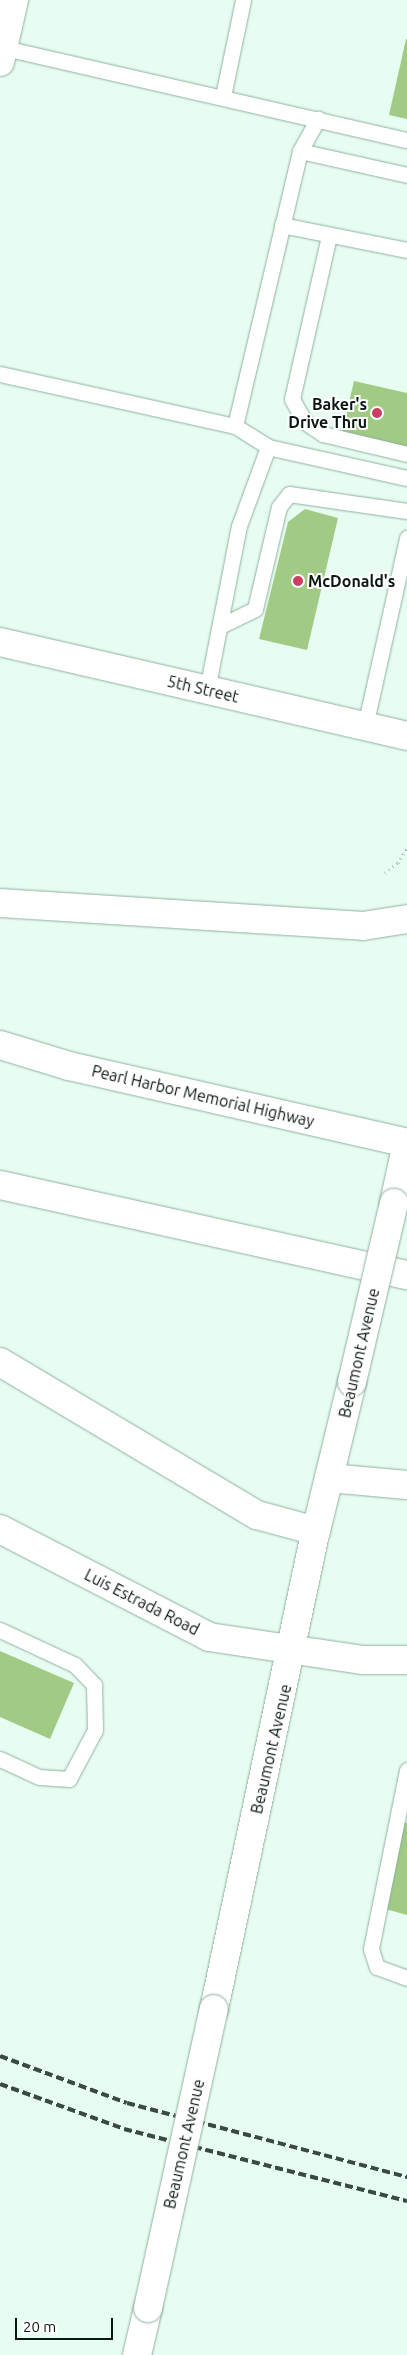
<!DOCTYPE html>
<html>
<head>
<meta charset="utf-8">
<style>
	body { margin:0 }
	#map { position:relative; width:407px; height:2355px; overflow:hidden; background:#e8fdf2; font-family:Ubuntu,sans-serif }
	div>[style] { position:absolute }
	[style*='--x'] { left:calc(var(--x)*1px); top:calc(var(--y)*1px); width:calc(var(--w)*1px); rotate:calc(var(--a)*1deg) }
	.building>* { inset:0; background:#a1cb84 }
	.path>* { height:3px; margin-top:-1.5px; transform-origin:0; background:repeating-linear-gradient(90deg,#a5b7ae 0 1px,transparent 0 5px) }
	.roads { filter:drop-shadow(0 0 1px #8eb1a0) drop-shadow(0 0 1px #8eb1a0) }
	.lane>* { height:15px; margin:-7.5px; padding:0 7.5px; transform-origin:7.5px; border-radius:7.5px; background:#fff }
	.street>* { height:28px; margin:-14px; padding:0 14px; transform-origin:14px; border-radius:14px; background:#fff }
	.secondary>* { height:28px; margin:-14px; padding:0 14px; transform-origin:14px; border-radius:14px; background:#fff }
	.highway>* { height:28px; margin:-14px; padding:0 14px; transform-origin:14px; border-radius:14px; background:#fff }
	.rail>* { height:4px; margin-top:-2px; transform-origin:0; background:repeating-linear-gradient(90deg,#3a4942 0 8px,transparent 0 12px) }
	.bridges { filter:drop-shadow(0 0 1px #8eb1a0) drop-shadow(0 0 1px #8eb1a0) }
	.highway-bridge>* { height:28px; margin:-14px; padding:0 14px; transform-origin:14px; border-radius:14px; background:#fff }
	.dots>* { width:14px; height:14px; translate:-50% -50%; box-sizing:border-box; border:2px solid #fff; border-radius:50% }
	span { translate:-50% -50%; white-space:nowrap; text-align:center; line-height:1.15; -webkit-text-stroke:4px #fff; paint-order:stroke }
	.poi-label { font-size:16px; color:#0b1812; font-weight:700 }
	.right { translate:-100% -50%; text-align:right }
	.left { translate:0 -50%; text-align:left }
	.street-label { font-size:16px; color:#0b1812 }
	.scale { position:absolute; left:15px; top:2318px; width:98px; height:22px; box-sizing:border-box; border:2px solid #0b1812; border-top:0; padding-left:6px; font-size:15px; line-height:18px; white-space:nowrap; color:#0b1812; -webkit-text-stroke:4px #fff; paint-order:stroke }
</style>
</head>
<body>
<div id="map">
	<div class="building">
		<div style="clip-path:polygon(406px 39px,407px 39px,407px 119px,389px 115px)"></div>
		<div style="clip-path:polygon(354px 381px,407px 393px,407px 447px,342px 432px)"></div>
		<div style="clip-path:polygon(305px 509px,338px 518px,307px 650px,259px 639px,288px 522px)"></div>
		<div style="clip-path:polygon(0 1651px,74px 1683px,50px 1739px,0 1717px)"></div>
		<div style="clip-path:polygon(400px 1821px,407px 1823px,407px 1915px,382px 1908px)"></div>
	</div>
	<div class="path">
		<div style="--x:385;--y:873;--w:16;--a:-38"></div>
		<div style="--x:398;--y:863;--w:17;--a:-59"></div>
	</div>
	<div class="roads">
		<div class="lane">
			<div style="--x:0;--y:47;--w:417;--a:12.9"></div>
			<div style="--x:223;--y:96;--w:98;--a:-78.2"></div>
			<div style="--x:300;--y:151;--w:110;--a:12.6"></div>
			<div style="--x:282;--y:225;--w:127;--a:11.3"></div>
			<div style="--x:329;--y:236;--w:167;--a:102.8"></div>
			<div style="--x:292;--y:399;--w:26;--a:61"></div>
			<div style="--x:305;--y:422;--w:22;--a:34"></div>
			<div style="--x:323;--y:434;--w:86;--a:13.4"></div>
			<div style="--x:0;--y:374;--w:241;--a:12.5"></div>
			<div style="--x:235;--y:426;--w:283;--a:-76.7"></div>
			<div style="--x:300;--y:151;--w:37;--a:-61"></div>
			<div style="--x:235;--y:426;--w:39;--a:32"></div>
			<div style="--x:268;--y:447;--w:142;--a:12.6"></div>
			<div style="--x:220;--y:626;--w:39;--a:-26"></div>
			<div style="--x:255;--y:609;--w:105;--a:-76.8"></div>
			<div style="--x:279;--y:507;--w:16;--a:-52"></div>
			<div style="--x:289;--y:494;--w:119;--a:8.2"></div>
			<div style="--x:207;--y:690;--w:167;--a:-79"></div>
			<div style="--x:239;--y:526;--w:84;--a:-69.8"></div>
			<div style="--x:365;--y:726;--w:193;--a:-77.4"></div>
			<div style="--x:0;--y:1630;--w:83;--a:25"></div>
			<div style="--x:75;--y:1665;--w:28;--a:46"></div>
			<div style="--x:94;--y:1685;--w:45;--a:88.7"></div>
			<div style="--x:95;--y:1730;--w:55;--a:118"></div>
			<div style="--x:69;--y:1779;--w:30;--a:-176"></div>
			<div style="--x:39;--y:1777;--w:43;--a:-155.2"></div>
			<div style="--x:407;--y:1770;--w:183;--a:101.4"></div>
			<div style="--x:371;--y:1949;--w:19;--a:72"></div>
			<div style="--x:377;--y:1967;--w:32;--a:20"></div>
		</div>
		<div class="street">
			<div style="--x:0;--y:62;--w:64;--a:-77.3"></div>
			<div style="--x:0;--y:1529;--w:235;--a:27.3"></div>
			<div style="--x:209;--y:1637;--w:156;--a:8.5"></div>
			<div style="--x:363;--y:1660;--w:44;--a:0"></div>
		</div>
		<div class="secondary">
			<div style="--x:0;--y:642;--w:418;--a:13"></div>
		</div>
		<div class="highway">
			<div style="--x:0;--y:903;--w:364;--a:3.6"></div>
			<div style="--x:363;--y:926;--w:45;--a:-9"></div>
			<div style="--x:0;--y:1045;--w:72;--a:16.9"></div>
			<div style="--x:69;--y:1066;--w:347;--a:12.8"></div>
			<div style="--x:0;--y:1185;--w:417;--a:12.5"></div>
			<div style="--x:394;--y:1203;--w:61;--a:-77.8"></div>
			<div style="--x:0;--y:1362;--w:299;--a:30.8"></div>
			<div style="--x:257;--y:1515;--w:61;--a:15.2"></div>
			<div style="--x:329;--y:1478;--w:78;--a:5.1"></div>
			<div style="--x:214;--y:2009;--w:489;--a:-78"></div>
			<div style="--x:316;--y:1531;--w:153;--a:-76.4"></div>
			<div style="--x:137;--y:2355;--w:48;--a:-76.8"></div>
		</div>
	</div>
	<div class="rail">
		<div style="--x:0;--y:2056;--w:135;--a:20.3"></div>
		<div style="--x:127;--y:2103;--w:290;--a:14.8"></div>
		<div style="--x:0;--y:2084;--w:132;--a:19.9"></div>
		<div style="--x:124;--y:2129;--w:292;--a:14.3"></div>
	</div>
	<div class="bridges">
		<div class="highway-bridge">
			<div style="--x:352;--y:1382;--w:184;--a:-76.8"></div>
			<div style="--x:148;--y:2308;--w:306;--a:-77.6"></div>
		</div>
	</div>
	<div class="dots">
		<div style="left:377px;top:413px;background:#cc3d61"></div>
		<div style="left:298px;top:581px;background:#cc3d61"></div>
	</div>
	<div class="poi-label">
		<span class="right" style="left:367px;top:413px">Baker's<br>Drive Thru</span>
		<span class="left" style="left:308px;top:581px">McDonald's</span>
	</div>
	<div class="street-label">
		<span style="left:203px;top:689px;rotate:13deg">5th Street</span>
		<span style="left:203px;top:1096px;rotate:13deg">Pearl Harbor Memorial Highway</span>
		<span style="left:359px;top:1353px;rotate:-77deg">Beaumont Avenue</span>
		<span style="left:142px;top:1602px;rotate:27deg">Luis Estrada Road</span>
		<span style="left:271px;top:1749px;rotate:-77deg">Beaumont Avenue</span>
		<span style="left:184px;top:2144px;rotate:-77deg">Beaumont Avenue</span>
	</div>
	<div class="scale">20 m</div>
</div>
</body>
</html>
